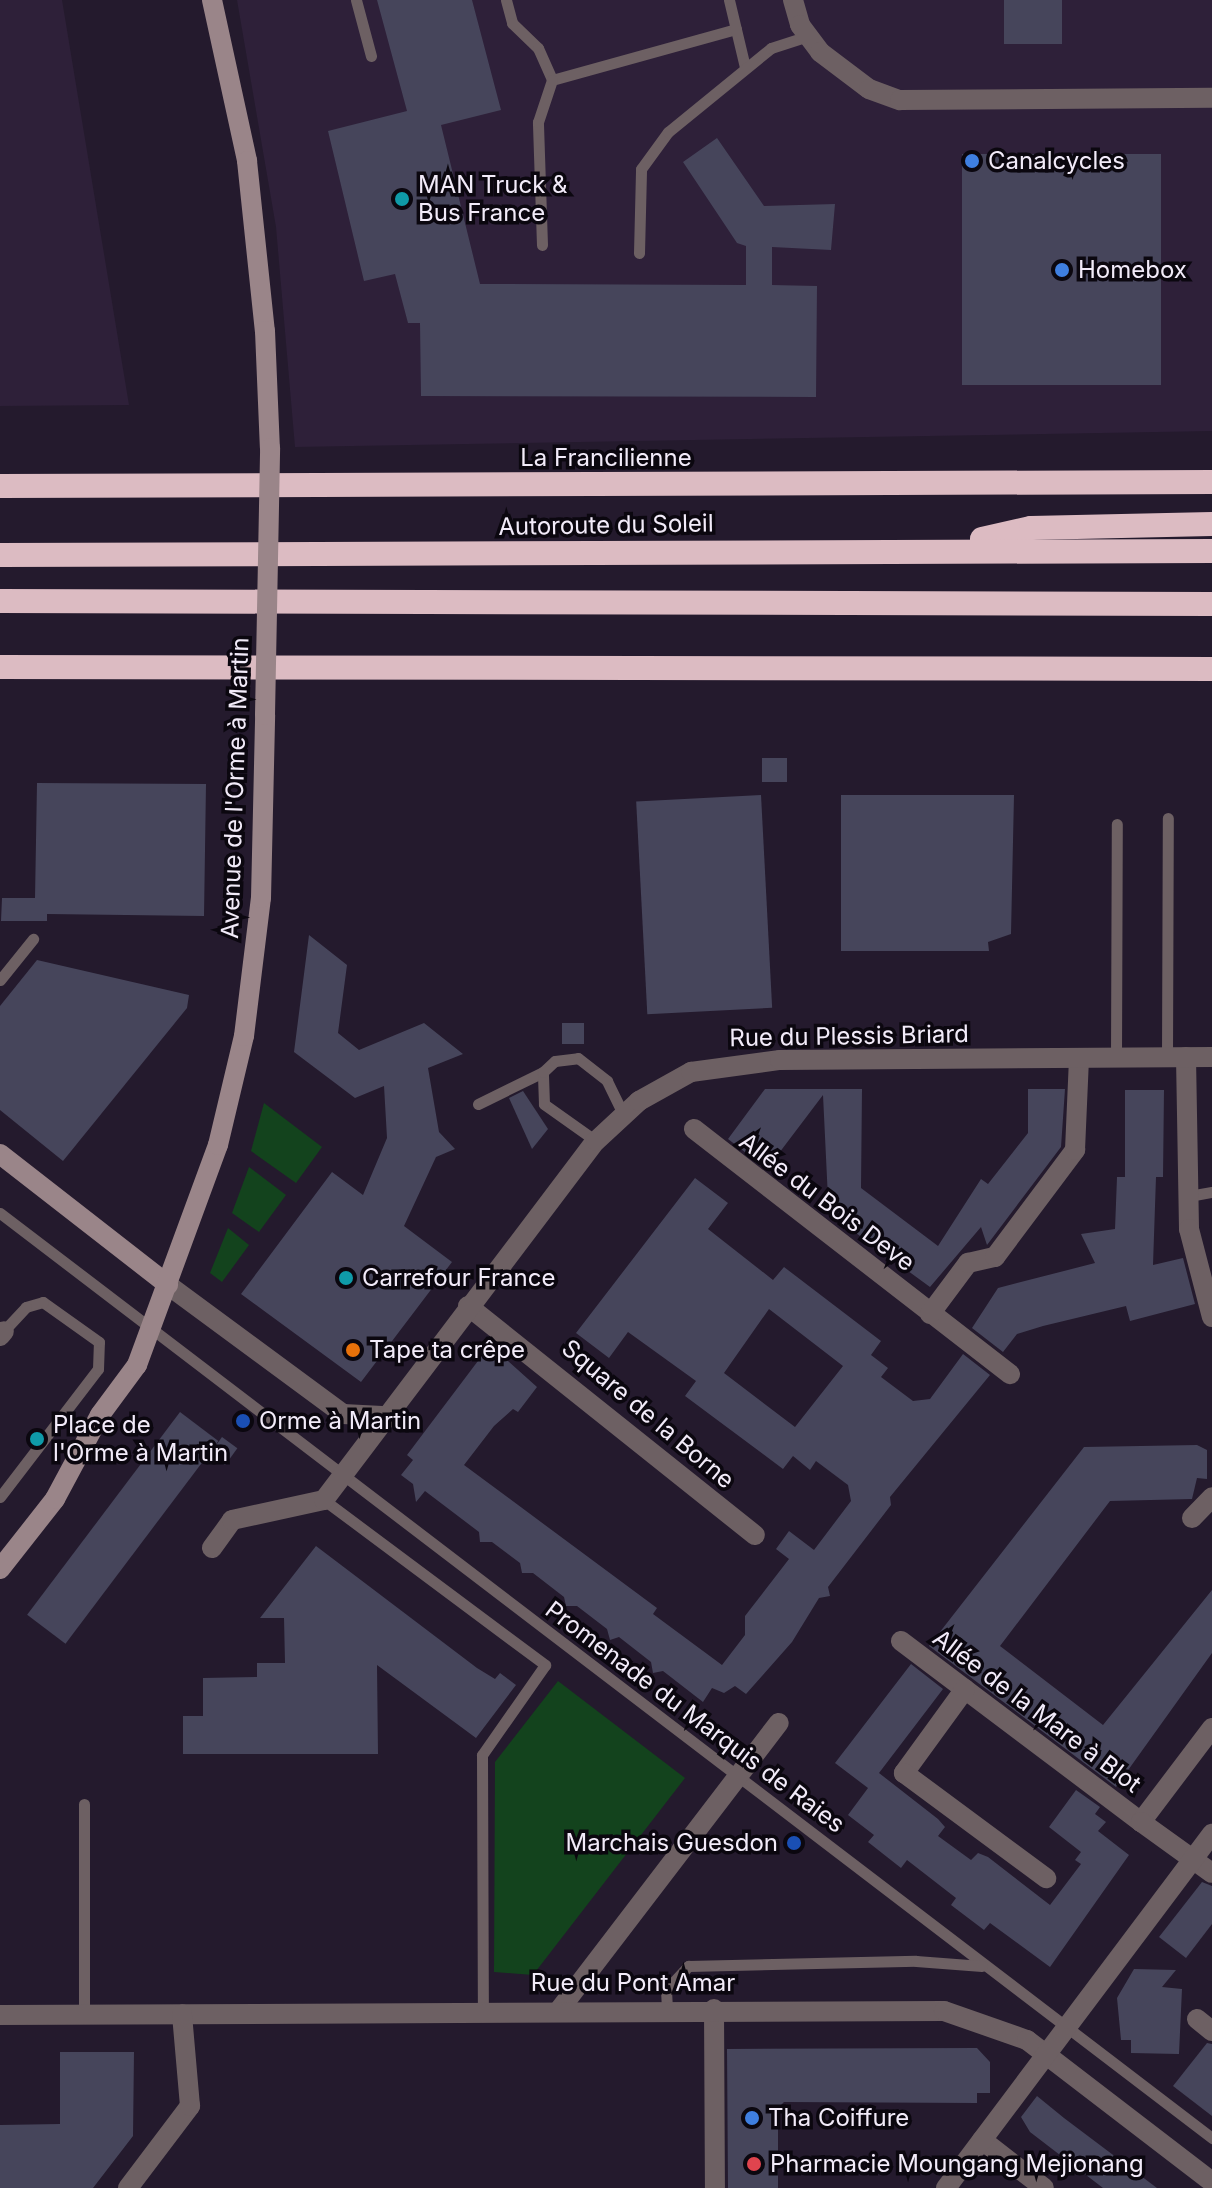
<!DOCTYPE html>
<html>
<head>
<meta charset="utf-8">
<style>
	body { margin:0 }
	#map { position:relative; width:1212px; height:2188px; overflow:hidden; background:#241a2d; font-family:Inter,sans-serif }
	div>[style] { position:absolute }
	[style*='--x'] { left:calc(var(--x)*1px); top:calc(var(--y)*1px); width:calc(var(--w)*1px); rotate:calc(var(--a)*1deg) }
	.built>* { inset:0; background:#2e2039 }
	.green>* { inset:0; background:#13431d }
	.building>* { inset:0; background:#46455b; transform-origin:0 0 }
	.lane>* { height:11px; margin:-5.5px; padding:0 5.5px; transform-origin:5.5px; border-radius:5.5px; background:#6d6063 }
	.street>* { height:20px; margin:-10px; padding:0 10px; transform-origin:10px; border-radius:10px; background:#6d6063 }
	.secondary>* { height:20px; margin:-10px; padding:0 10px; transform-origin:10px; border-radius:10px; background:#9a8589 }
	.highway>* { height:24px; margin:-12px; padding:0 12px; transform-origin:12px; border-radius:12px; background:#dcbbc2 }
	.secondary-bridge>* { height:20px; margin:-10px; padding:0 10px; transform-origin:10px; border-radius:10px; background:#9a8589 }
	.dots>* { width:22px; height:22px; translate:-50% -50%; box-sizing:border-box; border:4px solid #0b070f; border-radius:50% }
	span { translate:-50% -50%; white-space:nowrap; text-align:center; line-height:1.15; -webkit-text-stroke:7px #0b070f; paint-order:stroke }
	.poi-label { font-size:24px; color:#f2ebf9 }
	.left { translate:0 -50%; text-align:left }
	.right { translate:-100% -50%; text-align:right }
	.street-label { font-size:24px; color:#f2ebf9 }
</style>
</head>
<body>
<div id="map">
	<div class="built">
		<div style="clip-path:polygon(0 0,62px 0,129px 405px,0 406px)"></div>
		<div style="clip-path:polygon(237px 0,1212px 0,1212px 431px,295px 447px,276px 227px)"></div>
	</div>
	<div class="green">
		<div style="clip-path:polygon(264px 1103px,322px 1147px,296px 1183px,251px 1151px)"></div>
		<div style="clip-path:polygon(249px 1167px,286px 1195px,259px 1232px,232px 1213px)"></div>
		<div style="clip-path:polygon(228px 1228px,249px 1245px,222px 1282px,210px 1273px)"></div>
		<div style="clip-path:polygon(558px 1681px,685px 1778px,533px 1975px,494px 1972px,495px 1762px)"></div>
	</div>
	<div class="building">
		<div style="clip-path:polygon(377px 0,472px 0,501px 110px,441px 125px,480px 284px,746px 285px,746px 246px,737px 243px,683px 162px,717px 138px,764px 206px,835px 204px,831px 250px,772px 247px,772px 285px,817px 286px,816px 397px,421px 396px,420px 323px,408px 323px,395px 274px,364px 281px,328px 131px,407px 111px)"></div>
		<div style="left:1004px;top:0;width:58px;height:44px"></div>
		<div style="left:1161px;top:154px;width:231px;height:199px;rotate:90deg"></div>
		<div style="left:762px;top:758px;width:25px;height:24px"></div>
		<div style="clip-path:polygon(37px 783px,206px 784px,204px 916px,47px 914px,47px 921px,1px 921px,2px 898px,35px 898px)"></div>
		<div style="left:761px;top:795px;width:213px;height:125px;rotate:87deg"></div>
		<div style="clip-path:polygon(841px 795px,1014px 795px,1011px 934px,988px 942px,989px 951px,841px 951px)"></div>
		<div style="clip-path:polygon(309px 935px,347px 965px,338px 1033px,359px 1050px,424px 1023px,463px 1054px,428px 1068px,439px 1132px,455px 1149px,436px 1157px,404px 1226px,452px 1262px,361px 1382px,241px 1294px,332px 1172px,363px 1195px,387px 1138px,384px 1086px,355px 1098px,294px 1052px)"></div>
		<div style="clip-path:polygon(37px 960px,189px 995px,187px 1008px,63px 1161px,0 1110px,0 1006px)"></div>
		<div style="left:562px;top:1023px;width:22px;height:21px"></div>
		<div style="clip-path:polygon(765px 1089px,862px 1089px,861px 1188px,938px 1246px,981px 1179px,988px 1184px,1028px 1133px,1028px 1089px,1065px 1089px,1061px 1147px,987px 1245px,981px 1227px,930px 1287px,845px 1225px,852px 1217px,828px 1199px,823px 1095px,767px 1169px,728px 1139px)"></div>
		<div style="clip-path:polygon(1125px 1090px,1164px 1090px,1163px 1177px,1156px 1177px,1153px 1265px,1183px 1258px,1195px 1304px,1130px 1321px,1126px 1306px,1043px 1326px,1017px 1334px,1003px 1352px,972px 1328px,998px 1288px,1095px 1263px,1081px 1234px,1115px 1229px,1117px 1177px,1125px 1177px)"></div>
		<div style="clip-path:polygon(523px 1091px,548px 1129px,532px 1149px,509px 1098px)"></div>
		<div style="clip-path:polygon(evenodd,695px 1178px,728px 1203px,708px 1229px,773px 1280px,784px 1267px,881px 1341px,871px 1355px,888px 1368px,881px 1377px,913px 1401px,930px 1399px,963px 1354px,990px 1375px,890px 1497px,891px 1505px,828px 1587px,830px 1596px,819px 1598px,792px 1642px,746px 1694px,735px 1686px,724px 1693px,712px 1688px,703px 1702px,663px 1671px,653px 1673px,651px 1662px,619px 1637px,610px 1640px,607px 1629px,577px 1606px,566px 1606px,564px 1597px,533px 1573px,522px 1573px,520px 1563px,492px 1542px,480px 1542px,479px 1532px,425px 1491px,416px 1502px,413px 1484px,401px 1475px,413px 1460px,407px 1455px,490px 1345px,537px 1387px,518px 1412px,513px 1409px,494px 1426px,464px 1465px,657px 1608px,653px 1614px,722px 1665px,745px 1635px,745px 1616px,789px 1559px,776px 1549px,789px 1531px,814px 1550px,851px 1501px,848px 1485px,816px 1461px,810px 1470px,793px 1456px,783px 1469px,685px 1396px,696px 1381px,628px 1332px,609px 1358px,576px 1333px,695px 1178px,769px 1309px,843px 1366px,795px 1427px,724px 1373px,769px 1309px)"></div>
		<div style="left:180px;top:1412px;width:48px;height:254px;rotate:37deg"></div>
		<div style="left:222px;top:1437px;width:19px;height:21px;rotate:36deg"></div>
		<div style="clip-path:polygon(1197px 1445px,1207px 1450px,1207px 1479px,1197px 1478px,1192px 1499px,1110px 1501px,1000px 1646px,1103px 1725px,1212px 1590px,1212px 1653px,1116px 1787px,929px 1646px,1084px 1447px)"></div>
		<div style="clip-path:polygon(316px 1546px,477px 1668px,495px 1679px,500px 1673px,516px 1685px,476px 1738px,377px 1665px,378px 1754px,183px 1754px,183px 1716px,203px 1716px,203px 1678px,257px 1677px,257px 1663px,285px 1663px,284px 1618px,260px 1618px)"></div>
		<div style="clip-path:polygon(911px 1664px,943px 1689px,879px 1773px,938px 1819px,945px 1827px,938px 1836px,971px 1860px,978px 1853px,988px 1857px,1050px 1905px,1081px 1864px,1075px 1860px,1081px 1852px,1049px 1827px,1076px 1790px,1100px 1807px,1095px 1814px,1106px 1822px,1098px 1831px,1129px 1855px,1050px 1967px,990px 1923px,984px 1930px,951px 1905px,956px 1898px,907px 1860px,901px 1868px,868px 1842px,874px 1835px,848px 1815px,868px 1788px,835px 1763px)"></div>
		<div style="clip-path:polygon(1202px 1882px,1212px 1886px,1212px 1924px,1186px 1958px,1159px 1937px)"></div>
		<div style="clip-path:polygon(1134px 1969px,1176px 1970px,1162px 1987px,1182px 1989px,1179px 2054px,1131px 2053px,1131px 2040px,1121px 2040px,1117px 1998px)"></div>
		<div style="clip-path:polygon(1207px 2043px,1212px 2044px,1212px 2116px,1173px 2086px)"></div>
		<div style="clip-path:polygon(977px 2048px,990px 2062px,990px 2093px,977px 2093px,977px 2103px,784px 2102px,778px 2108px,778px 2188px,728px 2188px,727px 2049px)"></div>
		<div style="clip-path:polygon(60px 2052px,134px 2052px,133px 2136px,93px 2188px,0 2188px,0 2125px,60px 2124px)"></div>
		<div style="clip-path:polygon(1037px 2096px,1064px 2118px,1157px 2188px,1103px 2188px,1030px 2132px,1021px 2117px)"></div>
	</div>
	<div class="lane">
		<div style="--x:356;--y:0;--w:58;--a:75"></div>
		<div style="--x:506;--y:0;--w:24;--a:75"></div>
		<div style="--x:512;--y:23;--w:36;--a:44"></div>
		<div style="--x:538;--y:48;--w:35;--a:66"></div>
		<div style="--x:552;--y:80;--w:191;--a:-15.5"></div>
		<div style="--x:729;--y:0;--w:69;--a:76.6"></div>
		<div style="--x:542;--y:245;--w:123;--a:-91.9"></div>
		<div style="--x:538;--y:122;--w:44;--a:-71.6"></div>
		<div style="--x:639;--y:253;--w:84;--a:-88.6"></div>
		<div style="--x:641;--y:169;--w:46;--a:-53.9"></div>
		<div style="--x:668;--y:132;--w:133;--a:-39.2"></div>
		<div style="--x:771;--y:48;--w:39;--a:-18"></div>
		<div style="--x:0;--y:980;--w:53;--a:-51.2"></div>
		<div style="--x:1167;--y:1057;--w:239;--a:-89.8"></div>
		<div style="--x:1116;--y:1058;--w:234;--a:-89.8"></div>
		<div style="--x:478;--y:1104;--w:72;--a:-26.2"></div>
		<div style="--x:596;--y:1141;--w:64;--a:-144.6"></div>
		<div style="--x:544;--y:1104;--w:32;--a:-92"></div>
		<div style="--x:543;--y:1072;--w:16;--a:-43"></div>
		<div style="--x:555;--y:1061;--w:23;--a:-7"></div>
		<div style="--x:578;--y:1058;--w:37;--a:38"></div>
		<div style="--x:607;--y:1081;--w:37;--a:64"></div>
		<div style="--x:1189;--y:1196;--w:23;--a:-10"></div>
		<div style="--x:0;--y:1213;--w:1525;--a:37.35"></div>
		<div style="--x:0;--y:1497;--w:161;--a:-52.6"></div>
		<div style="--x:98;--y:1369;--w:27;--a:-88"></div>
		<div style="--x:99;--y:1342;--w:69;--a:-144.5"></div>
		<div style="--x:43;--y:1302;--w:18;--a:164"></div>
		<div style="--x:26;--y:1307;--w:33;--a:133"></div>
		<div style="--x:324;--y:1500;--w:276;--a:36.7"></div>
		<div style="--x:545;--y:1665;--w:110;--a:125"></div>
		<div style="--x:482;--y:1755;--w:256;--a:89.8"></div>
		<div style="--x:667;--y:2009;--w:19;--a:-93"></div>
		<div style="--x:666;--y:1990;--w:33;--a:-47"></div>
		<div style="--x:688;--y:1966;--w:228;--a:-1.3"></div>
		<div style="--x:916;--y:1961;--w:66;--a:4.3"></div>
		<div style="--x:84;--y:2017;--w:213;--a:-90"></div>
	</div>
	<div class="street">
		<div style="--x:793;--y:0;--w:26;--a:74"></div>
		<div style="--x:800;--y:25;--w:34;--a:53"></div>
		<div style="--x:820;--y:52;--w:61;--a:37.1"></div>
		<div style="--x:869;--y:89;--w:33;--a:20"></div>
		<div style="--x:900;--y:100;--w:312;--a:-0.4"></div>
		<div style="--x:1186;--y:1057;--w:172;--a:89"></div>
		<div style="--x:1189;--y:1229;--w:91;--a:75.4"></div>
		<div style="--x:694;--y:1129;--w:400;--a:37.8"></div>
		<div style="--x:168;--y:1285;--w:217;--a:36.4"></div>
		<div style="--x:343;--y:1414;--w:39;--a:3"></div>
		<div style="--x:468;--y:1306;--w:367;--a:38.6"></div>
		<div style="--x:930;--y:1314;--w:64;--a:-53.3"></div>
		<div style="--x:968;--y:1263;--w:28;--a:-13"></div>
		<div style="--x:995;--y:1257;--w:134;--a:-53.2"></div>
		<div style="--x:1075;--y:1150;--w:92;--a:-87.5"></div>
		<div style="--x:0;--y:1336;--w:6;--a:-51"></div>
		<div style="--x:1192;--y:1518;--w:29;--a:-46"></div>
		<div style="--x:212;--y:1548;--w:34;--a:-54"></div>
		<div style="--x:232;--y:1520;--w:94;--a:-12.3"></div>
		<div style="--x:324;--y:1500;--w:450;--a:-52.9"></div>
		<div style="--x:596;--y:1141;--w:59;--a:-42.9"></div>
		<div style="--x:639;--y:1101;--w:60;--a:-29.1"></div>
		<div style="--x:691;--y:1072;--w:90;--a:-7.7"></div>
		<div style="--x:780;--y:1060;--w:432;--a:-0.4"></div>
		<div style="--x:901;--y:1641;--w:301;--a:37"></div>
		<div style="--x:965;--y:1689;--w:104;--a:126"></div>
		<div style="--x:904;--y:1773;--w:177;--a:36.5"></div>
		<div style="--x:1212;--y:1728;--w:118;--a:127.1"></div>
		<div style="--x:1141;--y:1822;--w:87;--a:35.7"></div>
		<div style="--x:560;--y:2009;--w:360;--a:-52.6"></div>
		<div style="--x:714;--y:2009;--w:179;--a:89.7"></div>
		<div style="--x:0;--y:2015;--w:944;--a:-0.24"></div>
		<div style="--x:944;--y:2011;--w:88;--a:19.3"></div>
		<div style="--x:1027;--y:2040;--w:233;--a:37.5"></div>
		<div style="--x:1197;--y:2019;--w:19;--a:39"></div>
		<div style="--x:982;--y:2140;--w:78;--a:37.7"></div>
		<div style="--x:128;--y:2188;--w:103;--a:-52.9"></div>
		<div style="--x:190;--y:2106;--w:92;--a:-95"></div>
		<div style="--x:946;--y:2188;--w:443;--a:-53.1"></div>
	</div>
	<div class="secondary">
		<div style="--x:212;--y:0;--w:165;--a:77.7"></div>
		<div style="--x:247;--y:161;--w:171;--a:84"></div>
		<div style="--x:265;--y:331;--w:117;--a:87.6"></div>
		<div style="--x:0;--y:1154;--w:213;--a:37.9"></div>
		<div style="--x:0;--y:1569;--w:89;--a:-51.8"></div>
		<div style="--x:55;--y:1499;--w:95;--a:-61.8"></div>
		<div style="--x:100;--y:1415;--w:62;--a:-53.5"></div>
		<div style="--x:137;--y:1365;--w:234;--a:-69.8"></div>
		<div style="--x:218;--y:1145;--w:112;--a:-76.6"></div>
		<div style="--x:244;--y:1036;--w:139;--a:-83"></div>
		<div style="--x:261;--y:898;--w:183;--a:-88.7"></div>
	</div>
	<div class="highway">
		<div style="--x:0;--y:486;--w:1212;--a:-0.19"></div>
		<div style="--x:982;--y:539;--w:50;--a:-12.7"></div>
		<div style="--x:1031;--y:528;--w:181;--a:-1.3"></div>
		<div style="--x:0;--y:555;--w:1212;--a:-0.19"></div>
		<div style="--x:0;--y:601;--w:1212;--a:0.14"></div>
		<div style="--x:0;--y:667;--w:1212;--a:0.09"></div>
	</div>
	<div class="secondary-bridge">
		<div style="--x:265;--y:715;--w:267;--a:-88.9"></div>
	</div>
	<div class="dots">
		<div style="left:972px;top:161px;background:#3f7fe0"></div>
		<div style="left:402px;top:199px;background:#0f9aa8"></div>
		<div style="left:1062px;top:270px;background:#3f7fe0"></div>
		<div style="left:346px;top:1278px;background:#0f9aa8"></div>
		<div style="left:353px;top:1350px;background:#e8710a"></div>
		<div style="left:243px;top:1421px;background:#1a4fb4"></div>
		<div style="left:37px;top:1439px;background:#0f9aa8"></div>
		<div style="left:794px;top:1843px;background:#1a4fb4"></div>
		<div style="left:752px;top:2118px;background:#3f7fe0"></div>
		<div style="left:754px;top:2164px;background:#e0444e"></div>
	</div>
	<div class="poi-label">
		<span class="left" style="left:988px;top:161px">Canalcycles</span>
		<span class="left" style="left:418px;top:199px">MAN Truck &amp;<br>Bus France</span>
		<span class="left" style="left:1078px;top:270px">Homebox</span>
		<span class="left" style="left:362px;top:1278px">Carrefour France</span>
		<span class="left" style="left:369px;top:1350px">Tape ta crêpe</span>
		<span class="left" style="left:259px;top:1421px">Orme à Martin</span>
		<span class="left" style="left:53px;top:1439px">Place de<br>l'Orme à Martin</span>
		<span class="right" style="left:778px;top:1843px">Marchais Guesdon</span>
		<span class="left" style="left:768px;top:2118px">Tha Coiffure</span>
		<span class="left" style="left:770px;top:2164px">Pharmacie Moungang Mejionang</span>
	</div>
	<div class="street-label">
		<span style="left:606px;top:458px">La Francilienne</span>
		<span style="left:606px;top:525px;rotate:-1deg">Autoroute du Soleil</span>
		<span style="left:235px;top:788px;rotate:-88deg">Avenue de l'Orme à Martin</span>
		<span style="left:849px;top:1036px;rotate:-1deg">Rue du Plessis Briard</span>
		<span style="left:827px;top:1202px;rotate:37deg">Allée du Bois Deve</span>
		<span style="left:648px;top:1414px;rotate:40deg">Square de la Borne</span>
		<span style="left:1037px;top:1711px;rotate:37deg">Allée de la Mare à Blot</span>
		<span style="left:695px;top:1717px;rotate:37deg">Promenade du Marquis de Raies</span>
		<span style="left:633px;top:1983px">Rue du Pont Amar</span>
	</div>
</div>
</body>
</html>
